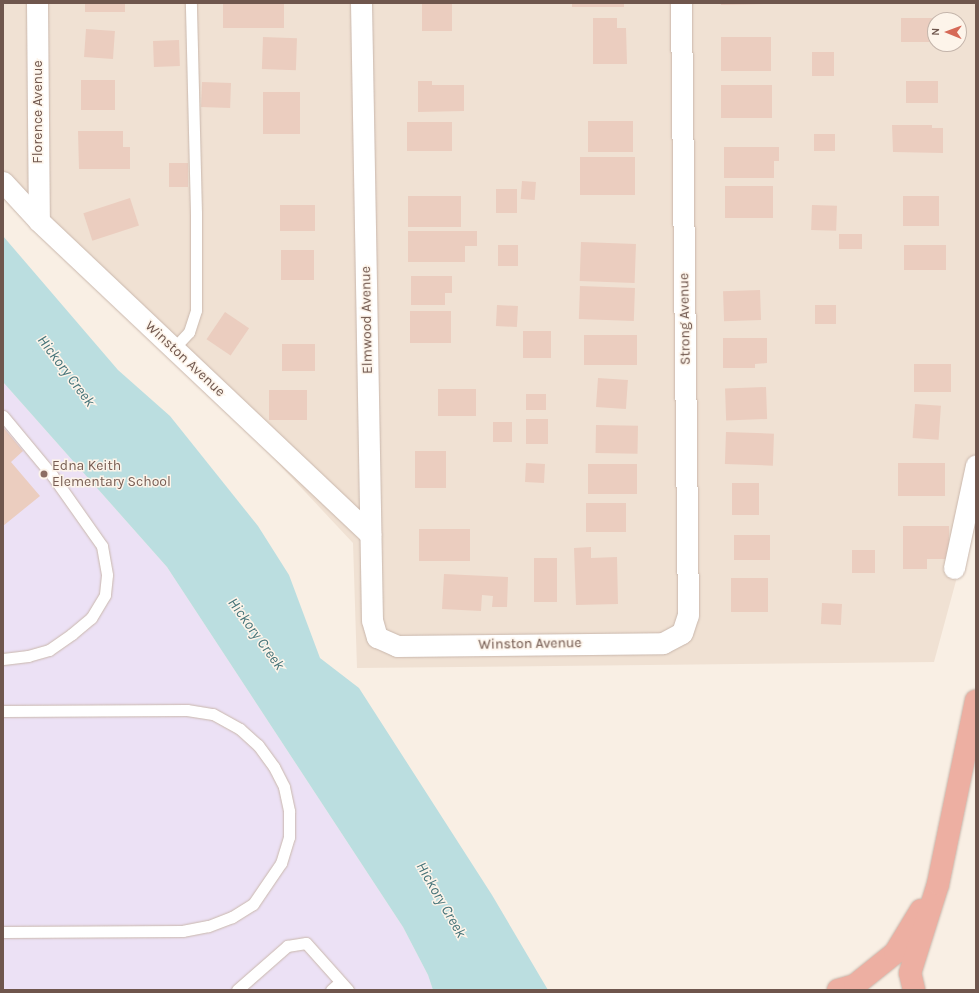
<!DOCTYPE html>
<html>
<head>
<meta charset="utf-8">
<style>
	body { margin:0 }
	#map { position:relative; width:979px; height:993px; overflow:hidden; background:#f9efe4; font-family:Karla,sans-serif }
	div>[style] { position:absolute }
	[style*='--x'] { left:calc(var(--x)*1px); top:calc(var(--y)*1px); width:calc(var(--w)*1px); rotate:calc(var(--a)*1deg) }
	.residential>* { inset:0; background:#f0e1d3 }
	.education>* { inset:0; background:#ece1f5 }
	.water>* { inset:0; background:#bbdee0 }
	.building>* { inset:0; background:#ebcdbf; transform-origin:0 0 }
	.roads { filter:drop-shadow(0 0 1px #c9b7ac) drop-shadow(0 0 1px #c9b7ac) }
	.service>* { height:11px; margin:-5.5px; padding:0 5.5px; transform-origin:5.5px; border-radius:5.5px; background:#fff }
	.minor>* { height:21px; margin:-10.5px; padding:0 10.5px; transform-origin:10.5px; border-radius:10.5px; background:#fff }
	.motorway>* { height:22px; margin:-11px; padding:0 11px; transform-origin:11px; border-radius:11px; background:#edafa2 }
	.dots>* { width:11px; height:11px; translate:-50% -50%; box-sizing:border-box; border:2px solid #fdf4ea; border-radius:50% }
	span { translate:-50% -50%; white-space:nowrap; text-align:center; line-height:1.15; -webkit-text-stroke:3px #fdf4ea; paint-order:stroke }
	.street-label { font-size:14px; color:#6f564d }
	.education-label { font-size:14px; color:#785e54 }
	.left { translate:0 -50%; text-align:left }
	.water-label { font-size:15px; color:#467479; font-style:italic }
	.frame { position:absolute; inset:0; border:4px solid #6f564d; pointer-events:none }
	.north { position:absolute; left:927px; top:12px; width:40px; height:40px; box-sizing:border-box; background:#fdf4ea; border:1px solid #c4b5ab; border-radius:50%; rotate:271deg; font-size:11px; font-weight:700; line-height:16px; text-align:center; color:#6f564d }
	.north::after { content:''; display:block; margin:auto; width:14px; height:18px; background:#d66957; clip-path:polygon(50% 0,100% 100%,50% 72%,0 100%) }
</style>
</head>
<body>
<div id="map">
	<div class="residential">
		<div style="clip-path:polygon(evenodd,3px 3px,976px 3px,976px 507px,934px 662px,357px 668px,353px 543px,3px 170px,3px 3px,935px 20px,959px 20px,959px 44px,935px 44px,935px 20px)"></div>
	</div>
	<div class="education">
		<div style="clip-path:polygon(3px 382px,167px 567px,403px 927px,428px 975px,433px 990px,3px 990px)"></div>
	</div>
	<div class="water">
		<div style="clip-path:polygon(3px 236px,118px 370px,170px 416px,258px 526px,289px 575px,320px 658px,359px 688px,492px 895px,548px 990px,433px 990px,428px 975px,403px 927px,167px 567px,3px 382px)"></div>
	</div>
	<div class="building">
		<div style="left:85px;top:3px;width:40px;height:9px"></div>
		<div style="left:223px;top:3px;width:61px;height:25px"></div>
		<div style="left:422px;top:3px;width:30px;height:28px"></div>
		<div style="left:572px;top:3px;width:52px;height:4px"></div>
		<div style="clip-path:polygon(721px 3px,767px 3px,767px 4px,721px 5px)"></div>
		<div style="clip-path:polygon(593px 18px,617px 18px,617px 28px,626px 28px,627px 64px,593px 64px)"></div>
		<div style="clip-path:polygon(901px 18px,942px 18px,942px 20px,935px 20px,935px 42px,901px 42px)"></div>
		<div style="left:86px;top:29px;width:29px;height:28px;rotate:4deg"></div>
		<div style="left:263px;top:37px;width:34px;height:32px;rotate:2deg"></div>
		<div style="left:721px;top:37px;width:50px;height:34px"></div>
		<div style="left:179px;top:40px;width:26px;height:26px;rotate:88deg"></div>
		<div style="left:812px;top:52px;width:22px;height:24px"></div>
		<div style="left:115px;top:80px;width:30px;height:34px;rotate:90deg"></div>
		<div style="clip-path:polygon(418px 81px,432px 81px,432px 85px,464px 85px,464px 111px,418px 112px)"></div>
		<div style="left:906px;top:81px;width:32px;height:22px"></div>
		<div style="left:202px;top:82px;width:29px;height:25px;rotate:2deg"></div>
		<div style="left:772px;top:85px;width:33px;height:51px;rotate:90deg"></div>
		<div style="left:300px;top:92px;width:42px;height:37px;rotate:90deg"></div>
		<div style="left:633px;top:121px;width:31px;height:45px;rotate:90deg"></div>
		<div style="left:452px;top:122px;width:29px;height:45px;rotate:90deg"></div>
		<div style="clip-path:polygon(892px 125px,932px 125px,932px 128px,943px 128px,943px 153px,893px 152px)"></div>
		<div style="clip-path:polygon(78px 131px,123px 131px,123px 147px,130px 147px,130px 169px,79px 169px)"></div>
		<div style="left:835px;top:134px;width:17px;height:21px;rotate:90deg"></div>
		<div style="clip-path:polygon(724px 147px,779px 147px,779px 161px,774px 161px,774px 178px,724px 178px)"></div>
		<div style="left:580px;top:157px;width:55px;height:38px"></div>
		<div style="left:169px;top:163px;width:19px;height:24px"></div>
		<div style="left:522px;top:181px;width:14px;height:18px;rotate:4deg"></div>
		<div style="left:773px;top:186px;width:32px;height:48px;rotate:90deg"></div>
		<div style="left:496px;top:189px;width:21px;height:24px"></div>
		<div style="left:408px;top:196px;width:53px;height:31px"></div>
		<div style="left:903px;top:196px;width:36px;height:30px"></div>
		<div style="left:130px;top:198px;width:29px;height:49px;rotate:72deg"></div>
		<div style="left:315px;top:205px;width:26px;height:35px;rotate:90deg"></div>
		<div style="left:812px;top:205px;width:25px;height:25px;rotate:2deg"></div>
		<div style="clip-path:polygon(408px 231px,477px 231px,477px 246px,465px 246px,465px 262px,408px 262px)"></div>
		<div style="left:839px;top:234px;width:23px;height:15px"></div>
		<div style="left:581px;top:242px;width:55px;height:39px;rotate:2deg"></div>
		<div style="left:498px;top:245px;width:20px;height:21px"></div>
		<div style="left:904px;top:245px;width:42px;height:25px"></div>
		<div style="left:281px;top:250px;width:33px;height:30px"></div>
		<div style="clip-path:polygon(411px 276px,452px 276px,452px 293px,445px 293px,445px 305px,411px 305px)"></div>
		<div style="left:580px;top:286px;width:55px;height:33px;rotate:2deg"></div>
		<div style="left:760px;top:290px;width:30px;height:37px;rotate:88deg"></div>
		<div style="left:497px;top:305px;width:21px;height:21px;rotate:3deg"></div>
		<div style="left:815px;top:305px;width:21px;height:19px"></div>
		<div style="left:451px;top:311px;width:32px;height:41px;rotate:90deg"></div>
		<div style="left:225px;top:312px;width:29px;height:33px;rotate:34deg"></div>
		<div style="left:523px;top:331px;width:28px;height:27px"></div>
		<div style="left:584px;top:335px;width:53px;height:30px"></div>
		<div style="clip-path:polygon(723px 338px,767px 338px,767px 363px,755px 364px,755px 368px,723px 368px)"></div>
		<div style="left:315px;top:344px;width:27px;height:33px;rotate:90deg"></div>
		<div style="left:914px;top:364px;width:37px;height:28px"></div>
		<div style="left:598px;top:378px;width:30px;height:29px;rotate:4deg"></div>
		<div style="left:766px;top:387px;width:32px;height:41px;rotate:88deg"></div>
		<div style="left:476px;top:389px;width:27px;height:38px;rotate:90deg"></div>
		<div style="left:269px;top:390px;width:38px;height:30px"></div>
		<div style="left:546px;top:394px;width:16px;height:20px;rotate:90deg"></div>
		<div style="left:915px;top:404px;width:26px;height:34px;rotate:4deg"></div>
		<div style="left:526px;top:419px;width:22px;height:25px"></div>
		<div style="left:493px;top:422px;width:19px;height:20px"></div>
		<div style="left:596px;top:425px;width:42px;height:28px;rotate:1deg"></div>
		<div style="clip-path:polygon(3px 427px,23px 451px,11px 462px,40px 496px,3px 526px)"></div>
		<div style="left:726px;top:432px;width:48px;height:32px;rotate:2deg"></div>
		<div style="left:415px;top:451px;width:31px;height:37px"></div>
		<div style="left:526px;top:463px;width:19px;height:19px;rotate:3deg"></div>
		<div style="left:945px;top:463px;width:33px;height:47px;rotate:90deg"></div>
		<div style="left:588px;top:464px;width:49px;height:30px"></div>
		<div style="left:732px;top:483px;width:27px;height:32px"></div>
		<div style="left:586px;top:503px;width:40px;height:29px"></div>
		<div style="clip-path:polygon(903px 526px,949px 526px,949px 559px,927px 559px,927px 569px,903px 569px)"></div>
		<div style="left:419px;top:529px;width:51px;height:32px"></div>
		<div style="left:770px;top:535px;width:25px;height:36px;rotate:90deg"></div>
		<div style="clip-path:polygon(591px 547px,591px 558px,617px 557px,618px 604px,576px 605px,574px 548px)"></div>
		<div style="left:852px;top:550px;width:23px;height:23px"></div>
		<div style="left:534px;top:558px;width:23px;height:44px"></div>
		<div style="clip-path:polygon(444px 574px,508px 577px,507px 607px,492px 607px,493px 596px,482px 595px,481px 611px,442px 609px)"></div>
		<div style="left:731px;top:578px;width:37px;height:34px"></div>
		<div style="left:822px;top:603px;width:20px;height:21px;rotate:3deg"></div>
	</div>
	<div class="roads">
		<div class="service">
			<div style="--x:174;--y:348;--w:22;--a:-47"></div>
			<div style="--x:189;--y:332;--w:23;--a:-72"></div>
			<div style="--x:196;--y:310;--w:97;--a:-90"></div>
			<div style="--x:196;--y:213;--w:210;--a:-91.4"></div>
			<div style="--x:3;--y:416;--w:77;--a:50.3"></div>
			<div style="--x:52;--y:475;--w:87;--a:54.8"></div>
			<div style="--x:102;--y:546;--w:29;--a:80"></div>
			<div style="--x:107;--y:575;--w:20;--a:96"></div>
			<div style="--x:105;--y:595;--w:27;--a:121"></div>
			<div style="--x:91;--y:618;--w:25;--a:140"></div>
			<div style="--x:72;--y:634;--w:28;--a:145"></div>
			<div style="--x:49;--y:650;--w:22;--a:164"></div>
			<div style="--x:28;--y:656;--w:25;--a:173"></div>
			<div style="--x:3;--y:711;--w:184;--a:-0.3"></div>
			<div style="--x:187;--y:710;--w:26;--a:9"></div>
			<div style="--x:213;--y:714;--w:31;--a:29"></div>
			<div style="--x:240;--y:729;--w:24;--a:42"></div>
			<div style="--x:258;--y:745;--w:27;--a:54"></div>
			<div style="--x:274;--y:767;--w:22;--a:63"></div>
			<div style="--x:284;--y:787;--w:25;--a:78"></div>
			<div style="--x:289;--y:811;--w:26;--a:90"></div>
			<div style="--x:289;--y:837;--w:27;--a:107"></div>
			<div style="--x:281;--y:863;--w:50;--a:124.3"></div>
			<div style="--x:253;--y:904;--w:25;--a:148"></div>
			<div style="--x:232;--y:917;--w:26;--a:159"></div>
			<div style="--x:208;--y:926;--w:25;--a:169"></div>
			<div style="--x:183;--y:931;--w:180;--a:179.7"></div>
			<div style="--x:237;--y:990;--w:67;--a:-41.3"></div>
			<div style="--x:287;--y:946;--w:19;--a:-9"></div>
			<div style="--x:306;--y:943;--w:63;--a:48.2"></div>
			<div style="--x:331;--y:990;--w:12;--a:-42"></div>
		</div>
		<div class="minor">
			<div style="--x:37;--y:3;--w:218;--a:89.5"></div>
			<div style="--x:361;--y:3;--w:617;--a:88.98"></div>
			<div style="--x:372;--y:620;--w:18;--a:74"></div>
			<div style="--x:377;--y:637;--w:22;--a:24"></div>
			<div style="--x:397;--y:646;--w:266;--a:-0.6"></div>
			<div style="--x:663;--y:643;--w:21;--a:-28"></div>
			<div style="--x:682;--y:633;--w:19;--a:-72"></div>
			<div style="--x:688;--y:615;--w:612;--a:-90.66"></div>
			<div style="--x:3;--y:182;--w:53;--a:47.3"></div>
			<div style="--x:39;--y:221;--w:456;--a:43.4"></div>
			<div style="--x:954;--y:568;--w:105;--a:-77.9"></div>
		</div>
		<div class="motorway">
			<div style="--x:838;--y:990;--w:18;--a:-16"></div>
			<div style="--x:855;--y:985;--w:51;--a:-38.7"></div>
			<div style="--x:895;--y:953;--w:50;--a:-58.8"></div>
			<div style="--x:914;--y:990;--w:17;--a:-103"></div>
			<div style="--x:910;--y:973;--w:93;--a:-72.5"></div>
			<div style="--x:938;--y:884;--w:187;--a:-78.3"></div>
		</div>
	</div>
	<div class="dots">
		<div style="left:44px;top:474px;background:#8d6e63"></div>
	</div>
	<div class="street-label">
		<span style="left:38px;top:112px;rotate:-90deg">Florence Avenue</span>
		<span style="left:685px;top:319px;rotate:-91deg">Strong Avenue</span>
		<span style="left:367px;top:320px;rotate:-91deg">Elmwood Avenue</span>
		<span style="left:185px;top:359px;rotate:43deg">Winston Avenue</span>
		<span style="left:530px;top:644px;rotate:-1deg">Winston Avenue</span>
	</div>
	<div class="education-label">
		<span class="left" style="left:52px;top:474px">Edna Keith<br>Elementary School</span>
	</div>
	<div class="water-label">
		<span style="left:66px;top:371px;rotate:53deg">Hickory Creek</span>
		<span style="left:256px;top:634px;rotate:54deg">Hickory Creek</span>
		<span style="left:441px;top:900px;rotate:60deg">Hickory Creek</span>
	</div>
	<div class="frame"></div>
	<div class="north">N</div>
</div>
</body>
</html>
